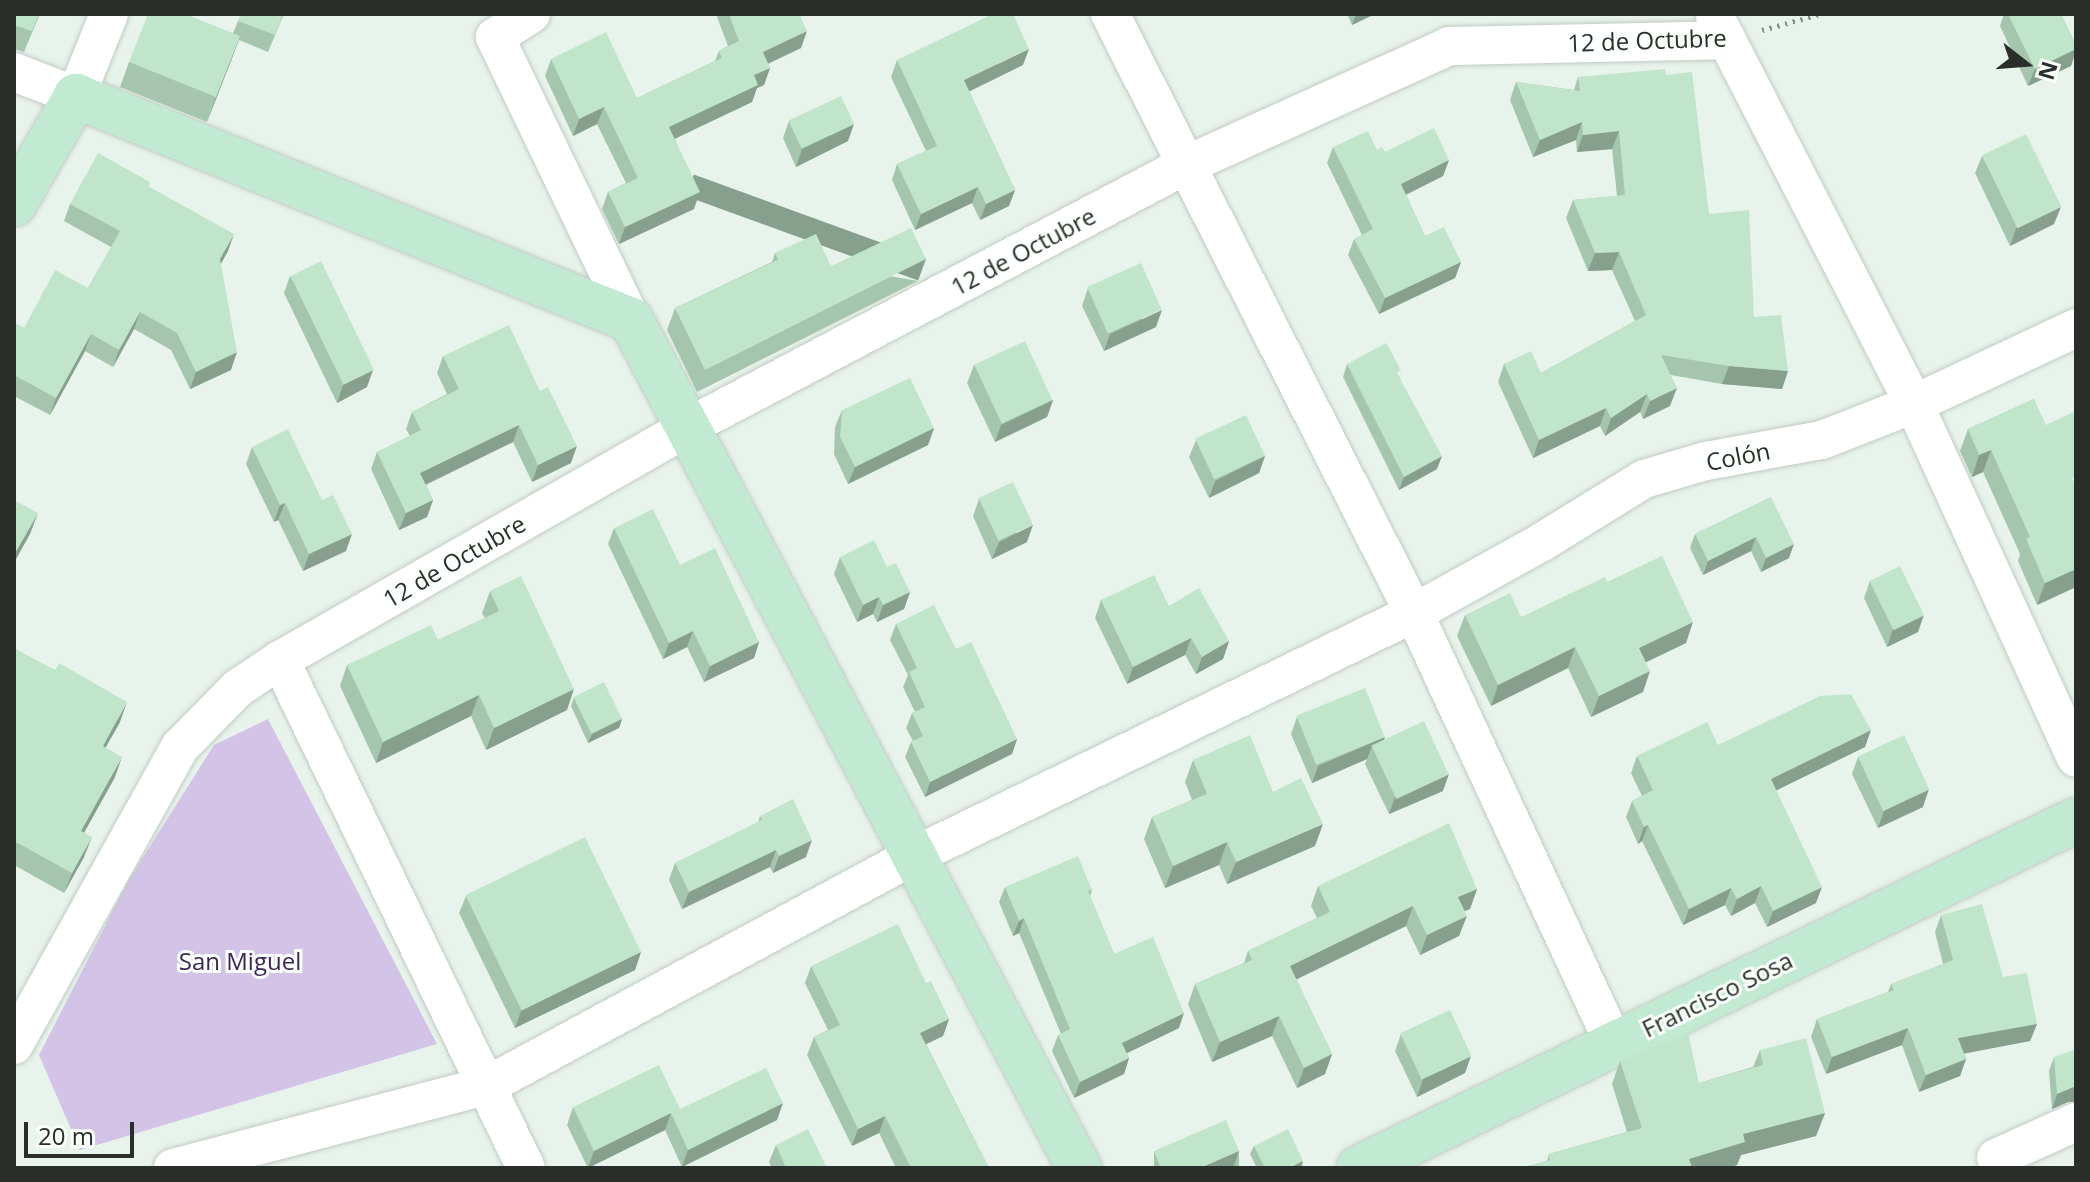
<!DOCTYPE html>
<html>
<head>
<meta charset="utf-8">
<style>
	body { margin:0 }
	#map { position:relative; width:2090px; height:1182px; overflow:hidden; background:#e8f4eb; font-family:"Open Sans",sans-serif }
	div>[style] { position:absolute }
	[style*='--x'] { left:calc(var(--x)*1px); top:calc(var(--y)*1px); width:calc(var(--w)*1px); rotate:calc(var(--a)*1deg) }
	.green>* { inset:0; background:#d3c4e7 }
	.path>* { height:5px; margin-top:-2.5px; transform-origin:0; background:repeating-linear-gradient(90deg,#858d87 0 2px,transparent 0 8px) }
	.roads { filter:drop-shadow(0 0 2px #c0cbc3) drop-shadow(0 0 2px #c0cbc3) }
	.street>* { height:38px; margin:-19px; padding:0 19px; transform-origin:19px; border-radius:19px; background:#fff }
	.secondary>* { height:44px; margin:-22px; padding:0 22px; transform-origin:22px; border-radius:22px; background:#c2ead3 }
	.wall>* { inset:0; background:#a6c5ae; transform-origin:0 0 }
	.shaded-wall>* { inset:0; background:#87a08d; transform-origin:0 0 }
	.building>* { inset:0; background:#c1e5ca; transform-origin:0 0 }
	span { translate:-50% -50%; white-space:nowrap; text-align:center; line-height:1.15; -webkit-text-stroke:6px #fafffb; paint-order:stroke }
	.street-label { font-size:24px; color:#292e2a }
	.park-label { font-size:24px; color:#3c2653 }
	.frame { position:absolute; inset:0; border:16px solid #292e2a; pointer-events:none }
	.north { position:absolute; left:1986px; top:24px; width:80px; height:80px; -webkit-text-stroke:6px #fafffb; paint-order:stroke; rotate:107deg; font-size:22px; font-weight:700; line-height:32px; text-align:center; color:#292e2a }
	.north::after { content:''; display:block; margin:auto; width:28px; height:36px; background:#292e2a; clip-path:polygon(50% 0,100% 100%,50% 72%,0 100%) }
	.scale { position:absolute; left:24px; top:1122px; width:110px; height:36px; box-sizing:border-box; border:4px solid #292e2a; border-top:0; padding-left:10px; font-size:24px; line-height:28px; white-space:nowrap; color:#292e2a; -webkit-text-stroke:6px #fafffb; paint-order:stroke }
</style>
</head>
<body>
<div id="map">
	<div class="green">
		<div style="clip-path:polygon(268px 719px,437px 1044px,80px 1150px,39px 1055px,128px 881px,214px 745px)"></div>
	</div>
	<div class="path">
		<div style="--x:1762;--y:30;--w:60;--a:-15.4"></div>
	</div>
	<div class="roads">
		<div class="street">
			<div style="--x:531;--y:14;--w:43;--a:147.4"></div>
			<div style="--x:495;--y:37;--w:314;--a:64.3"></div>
			<div style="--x:1110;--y:14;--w:672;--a:63.09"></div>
			<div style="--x:1414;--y:613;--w:475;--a:65.1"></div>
			<div style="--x:1715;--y:17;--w:435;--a:62.8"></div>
			<div style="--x:1914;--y:404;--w:389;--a:65.4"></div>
			<div style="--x:14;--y:72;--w:66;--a:21.2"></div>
			<div style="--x:76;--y:96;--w:88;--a:-68.1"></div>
			<div style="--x:280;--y:660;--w:564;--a:64.16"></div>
			<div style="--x:14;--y:1045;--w:341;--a:-60.9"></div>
			<div style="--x:180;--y:747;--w:83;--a:-45.5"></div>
			<div style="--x:238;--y:688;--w:50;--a:-33.7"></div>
			<div style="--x:280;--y:660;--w:470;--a:-29.7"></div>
			<div style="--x:688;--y:427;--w:563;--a:-27.75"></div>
			<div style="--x:1186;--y:165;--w:289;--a:-24.3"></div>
			<div style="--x:1449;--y:46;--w:278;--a:-1.2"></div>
			<div style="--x:1996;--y:1158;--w:88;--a:-24.2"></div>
			<div style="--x:173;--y:1168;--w:324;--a:-14.7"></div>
			<div style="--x:486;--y:1086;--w:486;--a:-28.3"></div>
			<div style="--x:914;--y:856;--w:556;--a:-25.92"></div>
			<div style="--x:1414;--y:613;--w:146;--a:-29"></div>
			<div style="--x:1542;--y:542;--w:120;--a:-31.7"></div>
			<div style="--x:1644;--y:479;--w:65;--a:-16.2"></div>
			<div style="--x:1706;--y:461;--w:118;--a:-10.3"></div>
			<div style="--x:1822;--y:440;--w:99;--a:-21.4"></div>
			<div style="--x:1914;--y:404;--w:179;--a:-25.1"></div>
		</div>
		<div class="secondary">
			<div style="--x:14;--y:204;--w:125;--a:-60.1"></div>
			<div style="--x:76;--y:96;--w:598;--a:21.98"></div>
			<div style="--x:631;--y:320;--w:959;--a:62.15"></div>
			<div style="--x:1359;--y:1168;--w:797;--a:-25.89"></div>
		</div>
	</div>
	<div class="wall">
		<div style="clip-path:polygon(14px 14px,40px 14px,24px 52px,14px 49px)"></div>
		<div style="clip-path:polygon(241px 14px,284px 14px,268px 52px,239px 40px,207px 122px,120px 87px,129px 62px,233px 33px)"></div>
		<div style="clip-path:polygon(718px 14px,799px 14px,801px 48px,768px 64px,770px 68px,764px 85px,757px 88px,752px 102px,675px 139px,694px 209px,619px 244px,602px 209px,608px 192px,626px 183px,597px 124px,573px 136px,545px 76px,551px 59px,637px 98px,715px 61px,719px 51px,728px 46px,717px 17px)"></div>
		<div style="clip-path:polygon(1347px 14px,1375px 14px,1352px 25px)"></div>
		<div style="clip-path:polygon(2004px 14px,2061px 14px,2076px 45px,2076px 53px,2071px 66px,2028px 86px,2000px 26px)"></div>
		<div style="clip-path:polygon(897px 60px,1023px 65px,969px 91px,1015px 190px,1009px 206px,980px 220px,972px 203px,915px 230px,892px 180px,897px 164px,926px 151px,891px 77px)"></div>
		<div style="clip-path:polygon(1666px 75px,1709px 214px,1754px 317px,1788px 371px,1782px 389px,1722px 384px,1671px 375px,1670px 406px,1643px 419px,1640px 412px,1605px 436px,1600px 426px,1533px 458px,1498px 382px,1504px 364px,1541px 373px,1635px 321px,1612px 270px,1588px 271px,1566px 218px,1573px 200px,1617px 196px,1612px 149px,1577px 152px,1576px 140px,1533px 157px,1510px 100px,1516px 82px,1574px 90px,1578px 77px)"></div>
		<div style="clip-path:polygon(789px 121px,848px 141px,796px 167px,783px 138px)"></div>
		<div style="clip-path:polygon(1333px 147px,1377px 150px,1385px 152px,1449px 160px,1443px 176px,1406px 195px,1425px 236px,1461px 262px,1455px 278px,1379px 314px,1348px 255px,1354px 239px,1362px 235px,1327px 163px)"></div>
		<div style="clip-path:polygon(1982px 156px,2054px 224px,2010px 246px,1975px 173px)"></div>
		<div style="clip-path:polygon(150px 182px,148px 187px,228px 251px,221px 264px,231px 370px,190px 389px,171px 350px,134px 329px,113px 367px,85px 351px,50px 415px,14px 396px,14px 323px,24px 328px,88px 288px,111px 247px,64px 221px,70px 204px)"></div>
		<div style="clip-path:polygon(775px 253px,831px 266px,918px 281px,697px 392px,667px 330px,675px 308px,772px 262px)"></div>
		<div style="clip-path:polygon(290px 276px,367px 387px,337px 403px,284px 293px)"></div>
		<div style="clip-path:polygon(1088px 288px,1156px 327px,1104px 351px,1082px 306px)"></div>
		<div style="clip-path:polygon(443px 356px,571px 463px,532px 482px,513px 442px,426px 485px,433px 500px,427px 517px,399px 530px,371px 469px,377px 452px,410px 436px,406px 429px,412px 412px,447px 394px,437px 373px)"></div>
		<div style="clip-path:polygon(1347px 364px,1399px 376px,1437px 469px,1399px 490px,1343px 377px)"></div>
		<div style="clip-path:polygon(974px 365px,1053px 400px,1047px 417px,995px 442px,967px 383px)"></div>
		<div style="clip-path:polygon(2034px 399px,2076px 587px,2037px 605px,2018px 561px,2020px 554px,1983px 472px,1972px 477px,1960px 451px,1968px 429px)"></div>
		<div style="clip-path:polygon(842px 410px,934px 428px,928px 445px,848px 484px,834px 454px,835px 427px)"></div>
		<div style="clip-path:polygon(1196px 440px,1265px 456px,1259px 473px,1209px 498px,1189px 457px)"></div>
		<div style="clip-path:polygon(252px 447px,346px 551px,303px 571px,278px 520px,274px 522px,246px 464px)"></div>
		<div style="clip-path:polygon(1771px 497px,1789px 558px,1761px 572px,1751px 551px,1703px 575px,1690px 548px,1695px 534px)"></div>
		<div style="clip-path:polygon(979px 499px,1027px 542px,992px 559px,973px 516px)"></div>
		<div style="clip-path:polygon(614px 528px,759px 642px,754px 658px,704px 682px,687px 647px,663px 659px,608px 544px)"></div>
		<div style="clip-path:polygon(840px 557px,887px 567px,910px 592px,904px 609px,877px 622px,873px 614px,857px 622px,834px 574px)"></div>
		<div style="clip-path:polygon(1870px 581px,1918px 632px,1887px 647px,1864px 598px)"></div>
		<div style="clip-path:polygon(1607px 582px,1686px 643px,1646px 662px,1643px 692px,1591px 717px,1568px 668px,1491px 706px,1457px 636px,1465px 615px,1521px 617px)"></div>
		<div style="clip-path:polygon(490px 591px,567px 710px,486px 750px,471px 716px,376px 763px,340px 686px,347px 665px,438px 640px,485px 618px,482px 613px)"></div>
		<div style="clip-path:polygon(1101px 600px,1169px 606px,1229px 641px,1223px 659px,1196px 674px,1185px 655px,1127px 684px,1095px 618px)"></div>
		<div style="clip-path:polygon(896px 624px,956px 649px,1017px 739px,1012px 754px,925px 797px,905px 757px,911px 742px,913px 741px,906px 728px,912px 713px,915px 712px,903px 687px,908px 675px,890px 640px)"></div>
		<div style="clip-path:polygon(14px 648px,120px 722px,106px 747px,115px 777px,84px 832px,84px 857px,64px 893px,14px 865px)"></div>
		<div style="clip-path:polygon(574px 697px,622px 719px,619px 728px,588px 743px,571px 706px)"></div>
		<div style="clip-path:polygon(1297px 717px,1385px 737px,1384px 740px,1443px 791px,1389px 814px,1365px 764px,1367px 759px,1312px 783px,1291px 734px)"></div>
		<div style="clip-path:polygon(1718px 745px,1865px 747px,1776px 790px,1816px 903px,1767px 927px,1755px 903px,1731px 916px,1725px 905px,1683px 925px,1642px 841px,1638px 844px,1626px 817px,1632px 801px,1642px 796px,1631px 773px,1637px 756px)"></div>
		<div style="clip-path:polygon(1858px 757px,1923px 807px,1878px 828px,1852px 774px)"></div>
		<div style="clip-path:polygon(1193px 760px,1273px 792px,1315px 846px,1227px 884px,1219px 865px,1165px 888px,1144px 839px,1152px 817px,1192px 800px,1185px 782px)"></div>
		<div style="clip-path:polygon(760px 816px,806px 857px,773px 873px,770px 867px,682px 909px,669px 880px,675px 863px,758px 823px)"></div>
		<div style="clip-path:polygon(1318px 886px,1477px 889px,1470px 909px,1464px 911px,1459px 936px,1420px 955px,1406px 926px,1296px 979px,1332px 1054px,1325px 1074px,1297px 1088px,1272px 1036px,1212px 1062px,1188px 1004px,1195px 984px,1244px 963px,1248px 951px,1317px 918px,1311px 906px)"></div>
		<div style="clip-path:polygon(1005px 887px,1092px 890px,1090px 896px,1114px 954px,1179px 1028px,1127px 1053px,1129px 1058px,1124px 1074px,1074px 1098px,1052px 1051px,1058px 1035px,1061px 1034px,1019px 933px,1013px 936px,999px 902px)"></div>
		<div style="clip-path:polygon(466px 896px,641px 952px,635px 970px,515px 1028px,459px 913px)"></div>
		<div style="clip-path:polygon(1941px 915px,2003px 977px,2037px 1024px,2030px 1041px,1964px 1053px,1966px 1059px,1960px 1076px,1919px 1092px,1902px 1045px,1826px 1074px,1811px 1037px,1817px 1019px,1888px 992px,1891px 984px,1943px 964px,1935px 932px)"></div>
		<div style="clip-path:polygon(811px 966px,926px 983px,949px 1019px,943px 1036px,926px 1044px,989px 1168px,896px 1168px,879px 1133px,852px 1146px,807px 1055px,814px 1037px,828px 1030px,805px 983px)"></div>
		<div style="clip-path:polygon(1401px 1034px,1465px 1073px,1417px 1097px,1395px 1051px)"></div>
		<div style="clip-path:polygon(1760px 1050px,1825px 1113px,1816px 1136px,1741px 1155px,1737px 1165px,1728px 1168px,1520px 1168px,1547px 1161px,1549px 1154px,1627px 1132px,1612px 1084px,1620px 1061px,1699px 1083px,1753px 1067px)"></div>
		<div style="clip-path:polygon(2054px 1057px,2068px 1102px,2052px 1109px,2049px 1071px)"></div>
		<div style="clip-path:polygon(573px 1107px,680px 1109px,777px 1120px,682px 1167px,665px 1130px,588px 1168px,567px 1125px)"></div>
		<div style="clip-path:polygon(776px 1145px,827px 1168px,772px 1168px,769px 1162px)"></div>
		<div style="clip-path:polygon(1254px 1146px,1303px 1161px,1301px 1168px,1257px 1168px,1250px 1154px)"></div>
		<div style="left:1154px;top:1151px;width:85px;height:18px"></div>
	</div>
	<div class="shaded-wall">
		<div style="clip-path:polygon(1356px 14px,1375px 14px,1352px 25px)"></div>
		<div style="clip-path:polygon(807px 31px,801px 48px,756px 69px,763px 52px)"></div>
		<div style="clip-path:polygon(240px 36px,231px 61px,207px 122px,216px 97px)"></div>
		<div style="clip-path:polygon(1029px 49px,1023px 65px,958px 97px,964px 80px)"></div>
		<div style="clip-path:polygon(2076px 49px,2071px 66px,2028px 86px,2035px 69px)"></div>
		<div style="clip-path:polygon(770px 68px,764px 85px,757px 88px,752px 102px,663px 144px,669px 127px,754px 75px)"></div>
		<div style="clip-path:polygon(604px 107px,597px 124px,573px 136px,579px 119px)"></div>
		<div style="clip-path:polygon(1582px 122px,1576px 140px,1533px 157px,1540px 140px)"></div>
		<div style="clip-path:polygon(854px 124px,848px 141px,796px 167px,802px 149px)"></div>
		<div style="clip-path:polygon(1619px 131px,1612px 149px,1577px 152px,1583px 135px)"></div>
		<div style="clip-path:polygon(1449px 160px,1443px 176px,1395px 200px,1401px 184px)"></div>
		<div style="clip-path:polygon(978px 187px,972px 203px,915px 230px,921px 214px)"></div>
		<div style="clip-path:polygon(1015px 190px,1009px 206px,980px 220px,986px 204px)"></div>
		<div style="clip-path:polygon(700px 192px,694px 209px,619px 244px,625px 227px)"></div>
		<div style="clip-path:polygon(2061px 207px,2054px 224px,2010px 246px,2016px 228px)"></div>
		<div style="clip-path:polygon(234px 234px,228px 251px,214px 276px,220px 259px)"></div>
		<div style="clip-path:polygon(1619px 252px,1612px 270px,1588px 271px,1595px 253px)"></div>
		<div style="left:926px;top:259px;width:23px;height:247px;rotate:110deg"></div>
		<div style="clip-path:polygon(1461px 262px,1455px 278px,1379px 314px,1385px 298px)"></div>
		<div style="clip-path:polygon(1162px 310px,1156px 327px,1104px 351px,1110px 334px)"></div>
		<div style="clip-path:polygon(140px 312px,134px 329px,113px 367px,119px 350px)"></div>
		<div style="clip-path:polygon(91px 334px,85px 351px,50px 415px,56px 398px)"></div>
		<div style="clip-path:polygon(237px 352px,231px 370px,190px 389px,196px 372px)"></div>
		<div style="clip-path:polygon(1729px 366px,1788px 371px,1782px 389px,1722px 384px)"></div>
		<div style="clip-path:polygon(373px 370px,367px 387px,337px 403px,343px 385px)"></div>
		<div style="clip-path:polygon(1677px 388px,1670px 406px,1643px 419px,1650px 401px)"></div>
		<div style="clip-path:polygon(1647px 394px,1640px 412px,1605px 436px,1611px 418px)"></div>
		<div style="clip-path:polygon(1053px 400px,1047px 417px,995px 442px,1001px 425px)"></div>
		<div style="clip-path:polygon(1606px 408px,1600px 426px,1533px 458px,1539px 440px)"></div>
		<div style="clip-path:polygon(519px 425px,513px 442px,414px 490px,420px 473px)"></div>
		<div style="clip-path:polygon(934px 428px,928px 445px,848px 484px,855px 467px)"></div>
		<div style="clip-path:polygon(577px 446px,571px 463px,532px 482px,538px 465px)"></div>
		<div style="clip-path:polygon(1991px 450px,1983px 472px,1972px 477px,1979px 455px)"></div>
		<div style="clip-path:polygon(1265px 456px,1259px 473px,1209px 498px,1215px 481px)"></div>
		<div style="clip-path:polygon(1442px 456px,1437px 469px,1399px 490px,1404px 477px)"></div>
		<div style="clip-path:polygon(433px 500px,427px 517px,399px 530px,406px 513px)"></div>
		<div style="clip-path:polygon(285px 503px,278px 520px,274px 522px,280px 505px)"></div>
		<div style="clip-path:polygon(38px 513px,30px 534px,14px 563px,15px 553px)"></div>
		<div style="clip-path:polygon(1033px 525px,1027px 542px,992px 559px,999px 542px)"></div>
		<div style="clip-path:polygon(352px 534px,346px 551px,303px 571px,309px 554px)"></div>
		<div style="clip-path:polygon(1756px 537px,1751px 551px,1703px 575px,1708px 561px)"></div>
		<div style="clip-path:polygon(1794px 544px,1789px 558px,1761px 572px,1766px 558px)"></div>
		<div style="clip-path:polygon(2076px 569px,2076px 587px,2037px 605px,2045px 583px)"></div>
		<div style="clip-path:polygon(910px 592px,904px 609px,877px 622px,883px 605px)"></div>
		<div style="clip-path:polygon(879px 597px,873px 614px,857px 622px,863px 605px)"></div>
		<div style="clip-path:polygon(1924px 615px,1918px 632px,1887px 647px,1893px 629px)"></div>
		<div style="clip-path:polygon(1693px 622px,1686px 643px,1632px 669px,1639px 648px)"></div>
		<div style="clip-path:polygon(693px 631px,687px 647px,663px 659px,669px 643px)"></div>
		<div style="clip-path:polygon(1191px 638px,1185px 655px,1127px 684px,1133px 667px)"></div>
		<div style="clip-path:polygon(1229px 641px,1223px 659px,1196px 674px,1202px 657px)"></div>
		<div style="clip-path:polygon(759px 642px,754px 658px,704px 682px,710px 666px)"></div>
		<div style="clip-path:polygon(1575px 647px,1568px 668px,1491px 706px,1498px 685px)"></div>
		<div style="clip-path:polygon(1650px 671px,1643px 692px,1591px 717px,1599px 696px)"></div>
		<div style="clip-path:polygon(574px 689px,567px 710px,486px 750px,494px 728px)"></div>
		<div style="clip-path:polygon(479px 695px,471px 716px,376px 763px,383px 742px)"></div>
		<div style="clip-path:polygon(127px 702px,120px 722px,95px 766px,103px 746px)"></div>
		<div style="clip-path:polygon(622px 719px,619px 728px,588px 743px,592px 734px)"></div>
		<div style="clip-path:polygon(1871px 730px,1865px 747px,1765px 796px,1771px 779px)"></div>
		<div style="clip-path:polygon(1385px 737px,1379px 754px,1372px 746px,1367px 759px,1312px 783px,1318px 766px)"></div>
		<div style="clip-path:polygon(1017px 739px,1012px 754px,925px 797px,930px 782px)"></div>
		<div style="clip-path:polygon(122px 757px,115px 777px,74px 851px,81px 831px)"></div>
		<div style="clip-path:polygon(1449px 774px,1443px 791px,1389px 814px,1395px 797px)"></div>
		<div style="clip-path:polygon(1929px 789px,1923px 807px,1878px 828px,1884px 811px)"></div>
		<div style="clip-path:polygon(1323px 824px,1315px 846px,1227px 884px,1236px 862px)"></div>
		<div style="clip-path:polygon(1648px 825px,1642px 841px,1638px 844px,1644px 827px)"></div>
		<div style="clip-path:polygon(92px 837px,84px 857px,64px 893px,72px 873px)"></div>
		<div style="clip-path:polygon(812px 840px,806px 857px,773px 873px,779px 856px)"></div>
		<div style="clip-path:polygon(1227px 842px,1219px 865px,1165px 888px,1173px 866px)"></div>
		<div style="clip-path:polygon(776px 850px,770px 867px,682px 909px,689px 892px)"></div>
		<div style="clip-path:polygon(1761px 886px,1755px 903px,1731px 916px,1737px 899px)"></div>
		<div style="clip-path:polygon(1822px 887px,1816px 903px,1767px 927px,1773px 911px)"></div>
		<div style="clip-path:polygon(1731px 888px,1725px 905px,1683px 925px,1689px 909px)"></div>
		<div style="clip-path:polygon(1477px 889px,1470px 909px,1451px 917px,1458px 897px)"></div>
		<div style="clip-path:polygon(1413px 906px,1406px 926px,1283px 986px,1290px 966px)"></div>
		<div style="clip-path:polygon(1467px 916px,1459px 936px,1420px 955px,1427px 935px)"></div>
		<div style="clip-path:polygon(1024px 918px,1019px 933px,1013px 936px,1019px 921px)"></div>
		<div style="clip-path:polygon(641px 952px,635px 970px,515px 1028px,521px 1011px)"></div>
		<div style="clip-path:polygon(1184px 1013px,1179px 1028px,1117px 1058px,1122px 1043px)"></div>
		<div style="clip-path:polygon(1279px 1016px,1272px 1036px,1212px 1062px,1220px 1042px)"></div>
		<div style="clip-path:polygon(949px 1019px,943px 1036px,914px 1050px,920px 1033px)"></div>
		<div style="clip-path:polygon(2037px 1024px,2030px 1041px,1952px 1056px,1958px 1038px)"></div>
		<div style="clip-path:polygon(1908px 1028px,1902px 1045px,1826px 1074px,1832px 1057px)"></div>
		<div style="clip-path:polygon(1332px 1054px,1325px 1074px,1297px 1088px,1304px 1068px)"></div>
		<div style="clip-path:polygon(1471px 1056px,1465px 1073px,1417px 1097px,1423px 1079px)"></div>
		<div style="clip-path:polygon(1129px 1058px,1124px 1074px,1074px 1098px,1080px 1082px)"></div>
		<div style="clip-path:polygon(1966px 1059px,1960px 1076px,1919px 1092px,1926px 1075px)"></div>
		<div style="clip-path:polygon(2073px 1087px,2076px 1088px,2076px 1102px,2068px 1102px,2052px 1109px,2057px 1094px)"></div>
		<div style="clip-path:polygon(783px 1103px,777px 1120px,682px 1167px,688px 1150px)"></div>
		<div style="clip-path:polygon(671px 1113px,665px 1130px,588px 1168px,594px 1151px)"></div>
		<div style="clip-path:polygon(1825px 1113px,1816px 1136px,1741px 1155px,1737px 1165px,1728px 1168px,1685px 1168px,1689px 1159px,1743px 1134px)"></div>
		<div style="clip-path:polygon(885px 1116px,879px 1133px,852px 1146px,858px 1129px)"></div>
		<div style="clip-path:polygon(1239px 1151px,1233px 1168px,1200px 1168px)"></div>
		<div style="clip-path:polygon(1303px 1161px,1301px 1168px,1289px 1168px)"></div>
	</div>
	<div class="building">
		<div style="clip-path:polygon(14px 14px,39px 14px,32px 31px,14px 25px)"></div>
		<div style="clip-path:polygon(148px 14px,185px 14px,240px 36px,216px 97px,129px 62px)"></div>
		<div style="clip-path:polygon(241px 14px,283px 14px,275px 35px,238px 21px)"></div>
		<div style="clip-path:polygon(729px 14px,799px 14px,807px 31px,763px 52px,770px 68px,754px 75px,758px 85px,669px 127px,700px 192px,625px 227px,608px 192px,638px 178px,604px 107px,579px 119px,551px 59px,606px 32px,637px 98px,722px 58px,719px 51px,739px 41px)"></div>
		<div style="clip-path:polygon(993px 14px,1013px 14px,1029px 49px,964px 80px,1015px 190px,986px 204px,978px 187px,921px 214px,897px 164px,937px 146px,897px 60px)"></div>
		<div style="clip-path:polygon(2008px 14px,2061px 14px,2076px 45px,2076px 49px,2035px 69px)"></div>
		<div style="clip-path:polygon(1665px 69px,1666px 75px,1692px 72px,1709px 214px,1749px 210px,1754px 317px,1781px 315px,1788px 371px,1729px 366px,1661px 355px,1677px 388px,1650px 401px,1647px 394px,1611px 418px,1606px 408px,1539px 440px,1504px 364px,1531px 351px,1541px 373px,1646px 315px,1619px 252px,1595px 253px,1573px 200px,1625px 195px,1619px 131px,1583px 135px,1582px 122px,1540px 140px,1516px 82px,1580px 91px,1578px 77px)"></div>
		<div style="left:841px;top:96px;width:31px;height:58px;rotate:65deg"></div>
		<div style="clip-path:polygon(1434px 128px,1449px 160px,1401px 184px,1425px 236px,1444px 227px,1461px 262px,1385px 298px,1354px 239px,1373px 229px,1333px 147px,1368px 131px,1377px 150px,1382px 147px,1385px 152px)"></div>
		<div style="left:2026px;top:134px;width:81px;height:49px;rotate:64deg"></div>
		<div style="clip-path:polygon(98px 153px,150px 182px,148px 186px,234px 234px,220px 259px,237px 352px,196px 372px,177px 333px,140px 312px,119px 350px,91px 334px,56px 398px,14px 375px,14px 323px,24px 328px,55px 270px,88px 288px,120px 231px,70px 204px)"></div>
		<div style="clip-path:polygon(911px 228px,926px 259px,705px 370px,675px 308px,778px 260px,775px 253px,816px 234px,831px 266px)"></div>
		<div style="left:321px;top:261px;width:121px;height:34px;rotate:64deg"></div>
		<div style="left:1141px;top:263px;width:51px;height:59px;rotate:66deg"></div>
		<div style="clip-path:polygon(509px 325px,540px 391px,548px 387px,577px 446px,538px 465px,519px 425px,420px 473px,433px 500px,406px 513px,377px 452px,421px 430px,412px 412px,459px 389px,443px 356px)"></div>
		<div style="left:1025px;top:341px;width:65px;height:56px;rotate:65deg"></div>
		<div style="clip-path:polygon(1386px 343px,1401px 370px,1397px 373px,1442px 456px,1404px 477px,1347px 364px)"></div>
		<div style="clip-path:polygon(910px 378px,934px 428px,855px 467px,840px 437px,842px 410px)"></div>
		<div style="clip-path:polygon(2034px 399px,2046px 425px,2076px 411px,2076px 476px,2072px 478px,2076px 487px,2076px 569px,2045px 583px,2026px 539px,2030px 537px,1991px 450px,1979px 455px,1968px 429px)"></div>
		<div style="left:1246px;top:415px;width:45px;height:56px;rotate:65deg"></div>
		<div style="clip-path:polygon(288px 429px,322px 500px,333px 495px,352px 534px,309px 554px,285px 503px,280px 505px,252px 447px)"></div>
		<div style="left:1013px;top:482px;width:47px;height:38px;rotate:65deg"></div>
		<div style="clip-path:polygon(1771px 497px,1794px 544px,1766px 558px,1756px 537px,1708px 561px,1695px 534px)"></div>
		<div style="clip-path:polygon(14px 500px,38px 513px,15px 553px,14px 552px)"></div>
		<div style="clip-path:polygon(653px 509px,680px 565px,715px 548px,759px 642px,710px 666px,693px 631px,669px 643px,614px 528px)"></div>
		<div style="clip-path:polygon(874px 540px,887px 567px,896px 563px,910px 592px,883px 605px,879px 597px,863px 605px,840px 557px)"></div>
		<div style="clip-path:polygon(1662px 556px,1693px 622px,1639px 648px,1650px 671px,1599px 696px,1575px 647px,1498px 685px,1465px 615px,1510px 593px,1521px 617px,1605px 577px,1607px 582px)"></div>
		<div style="left:1900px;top:566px;width:55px;height:34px;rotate:64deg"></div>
		<div style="clip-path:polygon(1154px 575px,1169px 606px,1199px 588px,1229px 641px,1202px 657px,1191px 638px,1133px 667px,1101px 600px)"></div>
		<div style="clip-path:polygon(521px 576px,574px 689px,494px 728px,479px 695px,383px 742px,347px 665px,431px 625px,438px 640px,499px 611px,490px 591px)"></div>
		<div style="clip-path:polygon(934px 605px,956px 649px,971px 642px,1017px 739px,930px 782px,911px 742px,923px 736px,912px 713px,925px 707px,909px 672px,917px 668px,896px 624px)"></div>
		<div style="clip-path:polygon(14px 648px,55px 670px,59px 663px,127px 702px,103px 746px,122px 757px,81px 831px,92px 837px,72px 873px,14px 841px)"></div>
		<div style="left:604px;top:682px;width:41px;height:34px;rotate:64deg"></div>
		<div style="left:1365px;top:688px;width:53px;height:74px;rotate:68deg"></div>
		<div style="clip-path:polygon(1851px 694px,1871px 730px,1771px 779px,1822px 887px,1773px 911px,1761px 886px,1737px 899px,1731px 888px,1689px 909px,1648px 825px,1644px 827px,1632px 801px,1653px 790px,1637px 756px,1707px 722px,1718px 745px,1820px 696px)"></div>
		<div style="left:1424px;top:721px;width:59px;height:58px;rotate:65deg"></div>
		<div style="clip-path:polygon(1250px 735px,1273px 792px,1301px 778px,1323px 824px,1236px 862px,1227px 842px,1173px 866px,1152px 817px,1207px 794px,1193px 760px)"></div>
		<div style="left:1904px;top:735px;width:60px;height:51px;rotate:65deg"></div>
		<div style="clip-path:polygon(793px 799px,812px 840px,779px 856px,776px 850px,689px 892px,675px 863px,762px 820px,760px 816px)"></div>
		<div style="clip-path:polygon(1449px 823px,1477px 889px,1458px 897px,1467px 916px,1427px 935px,1413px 906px,1290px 966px,1332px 1054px,1304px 1068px,1279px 1016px,1220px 1042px,1195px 984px,1252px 960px,1248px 951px,1330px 912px,1318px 886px)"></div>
		<div style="left:585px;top:837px;width:128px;height:133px;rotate:64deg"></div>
		<div style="clip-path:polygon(1078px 856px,1092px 890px,1088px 891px,1114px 954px,1153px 937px,1184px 1013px,1122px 1043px,1129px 1058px,1080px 1082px,1058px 1035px,1070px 1029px,1024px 918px,1019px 921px,1005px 887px)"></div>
		<div style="clip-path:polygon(1982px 904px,2003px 977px,2027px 973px,2037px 1024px,1958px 1038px,1966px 1059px,1926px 1075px,1908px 1028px,1832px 1057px,1817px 1019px,1894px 990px,1891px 984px,1953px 960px,1941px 915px)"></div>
		<div style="clip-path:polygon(898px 924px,926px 983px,931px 981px,949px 1019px,920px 1033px,989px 1168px,911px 1168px,885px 1116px,858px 1129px,814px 1037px,840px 1025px,811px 966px)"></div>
		<div style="left:1450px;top:1010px;width:51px;height:55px;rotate:65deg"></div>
		<div style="clip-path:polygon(1688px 1033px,1699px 1083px,1763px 1065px,1760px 1050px,1806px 1038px,1825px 1113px,1743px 1134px,1745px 1142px,1689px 1159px,1692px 1168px,1520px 1168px,1550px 1160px,1549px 1154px,1642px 1128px,1620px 1061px)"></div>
		<div style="clip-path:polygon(2076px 1049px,2076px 1088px,2073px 1087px,2057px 1094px,2054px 1057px)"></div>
		<div style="clip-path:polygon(659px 1065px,680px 1109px,766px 1068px,783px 1103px,688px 1150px,671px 1113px,594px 1151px,573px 1107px)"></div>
		<div style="clip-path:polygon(1226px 1120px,1239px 1151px,1200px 1168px,1161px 1168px,1154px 1151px)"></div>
		<div style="clip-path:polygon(808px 1129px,827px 1168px,786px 1168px,776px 1145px)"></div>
		<div style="clip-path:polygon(1288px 1129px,1303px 1161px,1289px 1168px,1265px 1168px,1254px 1146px)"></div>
	</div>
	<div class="street-label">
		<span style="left:1647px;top:40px;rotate:-2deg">12 de Octubre</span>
		<span style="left:1023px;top:251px;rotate:-28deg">12 de Octubre</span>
		<span style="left:1738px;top:456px;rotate:-11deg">Colón</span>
		<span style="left:454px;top:561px;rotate:-30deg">12 de Octubre</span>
		<span style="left:1717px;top:994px;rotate:-26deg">Francisco Sosa</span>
	</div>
	<div class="park-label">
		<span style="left:240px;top:961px">San Miguel</span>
	</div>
	<div class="frame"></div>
	<div class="north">N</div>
	<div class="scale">20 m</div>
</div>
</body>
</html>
